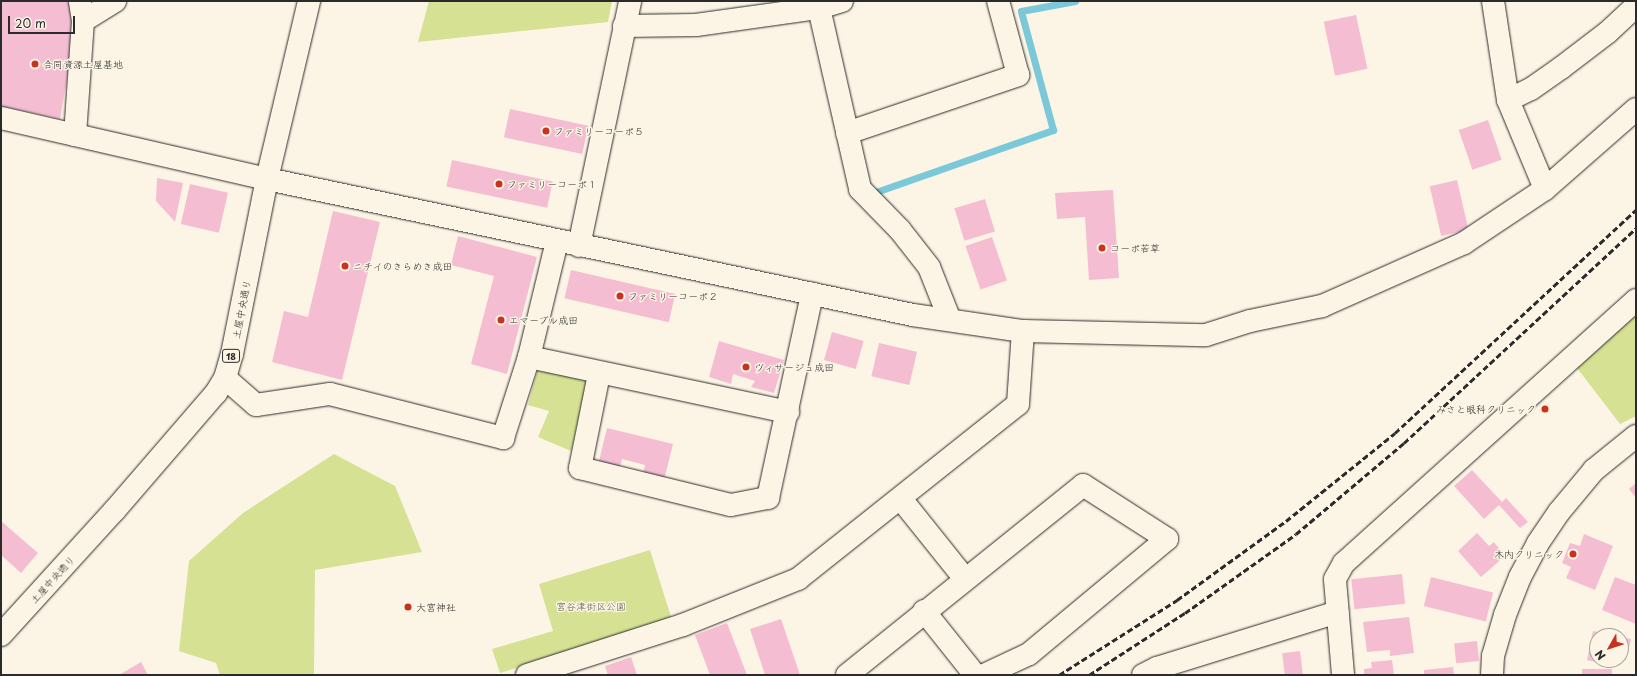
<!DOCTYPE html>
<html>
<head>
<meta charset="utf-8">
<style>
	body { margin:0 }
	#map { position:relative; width:1637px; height:676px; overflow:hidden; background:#fcf5e5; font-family:"Playpen Sans","Klee One",sans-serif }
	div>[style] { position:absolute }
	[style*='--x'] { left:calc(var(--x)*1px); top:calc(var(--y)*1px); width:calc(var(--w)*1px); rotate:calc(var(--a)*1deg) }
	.green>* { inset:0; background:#d6e194 }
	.stream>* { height:7px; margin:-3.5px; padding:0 3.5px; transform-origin:3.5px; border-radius:3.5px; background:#7bc9d8 }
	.building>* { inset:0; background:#f5bdd2; transform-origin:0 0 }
	.roads { filter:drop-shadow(0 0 1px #2b2b2b) drop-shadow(0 0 1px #2b2b2b) }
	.street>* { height:22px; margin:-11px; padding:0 11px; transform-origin:11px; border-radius:11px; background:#fcf5e5 }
	.secondary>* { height:22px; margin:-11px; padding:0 11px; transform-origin:11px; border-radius:11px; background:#fcf5e5 }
	.primary>* { height:22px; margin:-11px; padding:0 11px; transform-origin:11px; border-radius:11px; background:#fcf5e5 }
	.rail>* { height:3px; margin-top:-1.5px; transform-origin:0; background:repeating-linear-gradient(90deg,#2b2b2b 0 6px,transparent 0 9px) }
	.dots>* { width:11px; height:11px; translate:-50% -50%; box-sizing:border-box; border:2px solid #fcf5e5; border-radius:50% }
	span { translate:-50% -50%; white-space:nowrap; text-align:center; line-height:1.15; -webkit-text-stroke:3px #fcf5e5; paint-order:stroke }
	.shield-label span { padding:1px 3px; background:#fcf5e5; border:1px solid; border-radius:3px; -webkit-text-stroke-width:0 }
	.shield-label { font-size:9px; color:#2b2b2b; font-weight:700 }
	.poi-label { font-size:10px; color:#2b2b2b }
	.left { translate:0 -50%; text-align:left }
	.right { translate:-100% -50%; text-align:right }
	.street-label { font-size:10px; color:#2b2b2b }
	.park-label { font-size:10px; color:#565845 }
	.frame { position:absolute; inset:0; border:2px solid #2b2b2b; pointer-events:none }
	.north { position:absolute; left:1589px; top:628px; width:40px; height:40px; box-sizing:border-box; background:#fcf5e5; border:1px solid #a8a49b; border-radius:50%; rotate:231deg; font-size:11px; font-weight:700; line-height:16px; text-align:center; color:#2b2b2b }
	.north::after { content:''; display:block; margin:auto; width:14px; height:18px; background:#c8321e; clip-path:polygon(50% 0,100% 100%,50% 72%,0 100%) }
	.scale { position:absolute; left:8px; top:16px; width:67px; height:18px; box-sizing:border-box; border:2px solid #2b2b2b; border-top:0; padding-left:5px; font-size:12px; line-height:14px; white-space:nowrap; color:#2b2b2b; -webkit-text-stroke:3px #fcf5e5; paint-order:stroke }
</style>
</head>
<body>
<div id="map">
	<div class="green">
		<div style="clip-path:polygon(429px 1px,612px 1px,608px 22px,418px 42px)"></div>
		<div style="clip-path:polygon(1636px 313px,1636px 416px,1620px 424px,1577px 368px)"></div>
		<div style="clip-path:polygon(538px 368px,589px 380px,571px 451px,538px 437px,549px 411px,528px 405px)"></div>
		<div style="clip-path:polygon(334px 454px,395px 486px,422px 552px,315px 570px,314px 675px,220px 675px,216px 663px,179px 651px,189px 561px,243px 513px)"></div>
		<div style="clip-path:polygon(650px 550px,672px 620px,500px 673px,492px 649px,553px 631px,539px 584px)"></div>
	</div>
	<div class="stream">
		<div style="--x:873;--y:193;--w:191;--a:-19.3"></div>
		<div style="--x:1053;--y:130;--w:123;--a:-105.1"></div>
		<div style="--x:1021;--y:11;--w:55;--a:-10.5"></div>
	</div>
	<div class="building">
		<div style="clip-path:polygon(1px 1px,72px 1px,77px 22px,60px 119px,1px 106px)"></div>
		<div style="left:1356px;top:15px;width:55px;height:33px;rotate:78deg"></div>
		<div style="left:510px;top:109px;width:80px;height:29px;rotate:12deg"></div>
		<div style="left:1488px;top:120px;width:42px;height:31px;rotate:71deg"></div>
		<div style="left:452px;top:160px;width:103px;height:27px;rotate:12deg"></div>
		<div style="clip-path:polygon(157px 178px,183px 183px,175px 222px,156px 201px)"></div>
		<div style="left:1457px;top:180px;width:51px;height:28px;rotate:77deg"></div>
		<div style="left:190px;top:184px;width:39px;height:41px;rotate:13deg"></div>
		<div style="clip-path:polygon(1113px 190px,1119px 278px,1089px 280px,1085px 217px,1057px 219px,1055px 193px)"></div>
		<div style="left:985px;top:199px;width:34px;height:32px;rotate:73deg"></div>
		<div style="clip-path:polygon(333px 211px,380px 222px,342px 380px,272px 362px,284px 311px,308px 317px)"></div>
		<div style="clip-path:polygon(458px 236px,537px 257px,507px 374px,471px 364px,494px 276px,451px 265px)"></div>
		<div style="left:992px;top:237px;width:46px;height:28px;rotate:71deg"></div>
		<div style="left:571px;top:270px;width:107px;height:29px;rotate:13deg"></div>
		<div style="left:832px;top:332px;width:33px;height:29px;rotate:16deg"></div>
		<div style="clip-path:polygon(719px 341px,784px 360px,774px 393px,751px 387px,755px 381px,733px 374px,731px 384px,709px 377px)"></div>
		<div style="left:879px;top:343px;width:39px;height:34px;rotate:13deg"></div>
		<div style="clip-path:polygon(607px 428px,673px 444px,664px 480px,643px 475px,645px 465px,622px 459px,620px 467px,599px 461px)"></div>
		<div style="clip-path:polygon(1472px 470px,1502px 502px,1506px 498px,1528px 522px,1520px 528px,1499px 505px,1484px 519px,1454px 486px)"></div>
		<div style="clip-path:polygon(1636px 483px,1636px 498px,1629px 489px)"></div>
		<div style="clip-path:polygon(1px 521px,38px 553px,21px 573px,1px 555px)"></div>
		<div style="clip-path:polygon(1477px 533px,1489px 546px,1494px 542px,1505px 556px,1481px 577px,1458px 551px)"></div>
		<div style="clip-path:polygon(1584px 534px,1613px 546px,1595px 590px,1566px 578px,1571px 567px,1562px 563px,1570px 543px,1580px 546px)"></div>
		<div style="left:1402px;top:574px;width:30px;height:51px;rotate:84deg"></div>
		<div style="left:1431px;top:577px;width:64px;height:30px;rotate:14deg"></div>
		<div style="clip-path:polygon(1615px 577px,1636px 585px,1636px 624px,1602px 610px)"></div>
		<div style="clip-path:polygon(1409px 617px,1414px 653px,1390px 656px,1390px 650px,1367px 652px,1363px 622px)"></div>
		<div style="clip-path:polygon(781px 619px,800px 675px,765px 675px,750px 629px)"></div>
		<div style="clip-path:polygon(727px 623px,747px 675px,710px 675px,695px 635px)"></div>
		<div style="clip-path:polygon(1593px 631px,1614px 635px,1597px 636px,1597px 660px,1610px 660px,1609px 665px,1587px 660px)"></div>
		<div style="clip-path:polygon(1621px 637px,1631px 639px,1626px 660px,1621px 659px)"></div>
		<div style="left:1477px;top:641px;width:20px;height:23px;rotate:84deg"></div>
		<div style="left:1300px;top:651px;width:24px;height:18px;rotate:83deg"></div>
		<div style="clip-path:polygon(631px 657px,637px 675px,608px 675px,605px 666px)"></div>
		<div style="clip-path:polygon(1392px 660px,1394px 675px,1364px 675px,1364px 669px,1372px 668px,1371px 662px)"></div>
		<div style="clip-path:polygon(141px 662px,148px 675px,119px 675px)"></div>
		<div style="clip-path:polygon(1453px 667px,1454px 675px,1424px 675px,1424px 670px)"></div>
		<div style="left:1582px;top:669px;width:30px;height:6px"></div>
	</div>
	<div class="roads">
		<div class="street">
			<div style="--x:1493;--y:1;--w:100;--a:81.4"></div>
			<div style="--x:1508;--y:100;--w:96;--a:67.4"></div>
			<div style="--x:819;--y:8;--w:186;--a:77.2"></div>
			<div style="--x:860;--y:189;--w:57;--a:45.7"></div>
			<div style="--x:900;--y:230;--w:47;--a:51.9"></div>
			<div style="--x:929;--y:267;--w:57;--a:68.4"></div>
			<div style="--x:83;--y:21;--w:38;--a:-32"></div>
			<div style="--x:624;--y:26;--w:72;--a:-0.8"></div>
			<div style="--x:696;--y:25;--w:124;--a:-7.9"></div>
			<div style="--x:819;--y:8;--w:24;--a:-17"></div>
			<div style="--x:1508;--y:100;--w:25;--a:-26"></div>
			<div style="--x:1531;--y:89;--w:37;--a:-35"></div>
			<div style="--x:1561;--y:68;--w:58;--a:-37.3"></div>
			<div style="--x:1607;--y:33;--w:40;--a:-43"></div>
			<div style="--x:847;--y:133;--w:181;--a:-18.7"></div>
			<div style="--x:1018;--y:75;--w:77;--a:-105.1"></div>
			<div style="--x:75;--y:135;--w:114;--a:-86"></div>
			<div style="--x:83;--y:21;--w:20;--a:-99"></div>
			<div style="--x:267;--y:179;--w:660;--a:11.89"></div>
			<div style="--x:913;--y:315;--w:111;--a:8.3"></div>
			<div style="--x:1023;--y:331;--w:183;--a:1.3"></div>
			<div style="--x:1206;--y:335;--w:46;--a:-17.7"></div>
			<div style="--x:1250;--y:321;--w:74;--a:-11.8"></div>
			<div style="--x:1322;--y:306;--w:155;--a:-23.9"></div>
			<div style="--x:1464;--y:243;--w:97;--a:-33.7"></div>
			<div style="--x:1545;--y:189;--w:121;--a:-41.3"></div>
			<div style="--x:579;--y:246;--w:250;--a:-78.2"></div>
			<div style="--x:529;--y:357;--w:265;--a:12"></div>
			<div style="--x:599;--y:374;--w:96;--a:101.4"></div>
			<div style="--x:580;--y:468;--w:155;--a:13.8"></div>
			<div style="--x:731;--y:505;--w:38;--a:-11"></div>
			<div style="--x:768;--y:498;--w:209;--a:-77.8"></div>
			<div style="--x:225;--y:378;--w:41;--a:41.1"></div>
			<div style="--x:256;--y:405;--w:75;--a:-8.5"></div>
			<div style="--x:330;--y:394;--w:179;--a:14.3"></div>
			<div style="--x:503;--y:438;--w:85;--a:-72.2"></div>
			<div style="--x:529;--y:357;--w:119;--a:-76.4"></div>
			<div style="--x:901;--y:499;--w:102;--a:51.3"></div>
			<div style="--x:924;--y:611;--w:82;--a:51.4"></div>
			<div style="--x:527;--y:675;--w:164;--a:-17.8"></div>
			<div style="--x:683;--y:625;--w:124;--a:-21.8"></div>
			<div style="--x:798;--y:579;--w:281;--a:-38.5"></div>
			<div style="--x:1018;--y:404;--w:73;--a:-86.1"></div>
			<div style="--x:847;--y:675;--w:303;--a:-38.8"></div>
			<div style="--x:1083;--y:485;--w:100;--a:32.7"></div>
			<div style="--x:1167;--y:539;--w:180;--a:140.2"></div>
			<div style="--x:1029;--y:654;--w:50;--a:155"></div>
			<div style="--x:1143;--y:675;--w:16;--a:-27"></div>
			<div style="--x:1157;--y:668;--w:189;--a:-17.2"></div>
			<div style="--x:1343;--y:675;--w:96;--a:-94.8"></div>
			<div style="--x:1335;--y:579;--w:18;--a:-61"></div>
			<div style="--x:1344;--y:563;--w:393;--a:-42"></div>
		</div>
		<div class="secondary">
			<div style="--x:1;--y:118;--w:273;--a:12.9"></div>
			<div style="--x:1492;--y:675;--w:19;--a:-87"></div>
			<div style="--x:1493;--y:656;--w:43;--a:-73.7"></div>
			<div style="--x:1505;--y:615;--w:41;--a:-68.5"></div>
			<div style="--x:1520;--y:577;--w:38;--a:-62"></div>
			<div style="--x:1538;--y:543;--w:37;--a:-56"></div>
			<div style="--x:1559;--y:512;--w:55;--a:-50.2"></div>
			<div style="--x:1594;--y:470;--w:54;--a:-39"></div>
		</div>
		<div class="primary">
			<div style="--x:1;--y:635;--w:168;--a:-47.7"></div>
			<div style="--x:114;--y:511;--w:156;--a:-49.2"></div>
			<div style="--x:216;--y:393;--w:17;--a:-59"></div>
			<div style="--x:225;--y:378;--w:25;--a:-74"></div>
			<div style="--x:232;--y:354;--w:178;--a:-78.7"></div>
			<div style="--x:267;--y:179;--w:183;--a:-76.7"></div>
		</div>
	</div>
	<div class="rail">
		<div style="--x:1059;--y:675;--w:140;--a:-32.4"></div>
		<div style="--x:1177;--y:600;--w:135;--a:-35.9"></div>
		<div style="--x:1286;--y:521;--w:140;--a:-38.9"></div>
		<div style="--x:1395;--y:433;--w:328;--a:-42.8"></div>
		<div style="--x:1089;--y:675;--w:114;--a:-32.9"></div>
		<div style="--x:1185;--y:613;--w:136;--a:-35.4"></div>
		<div style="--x:1296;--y:534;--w:141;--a:-40.1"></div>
		<div style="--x:1404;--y:443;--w:316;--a:-42.8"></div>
	</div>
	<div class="dots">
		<div style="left:35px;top:64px;background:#c8321e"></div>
		<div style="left:546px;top:131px;background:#c8321e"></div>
		<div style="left:499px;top:184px;background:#c8321e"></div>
		<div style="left:1102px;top:248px;background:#c8321e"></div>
		<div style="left:345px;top:266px;background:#c8321e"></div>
		<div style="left:620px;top:296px;background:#c8321e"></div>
		<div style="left:501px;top:320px;background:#c8321e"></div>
		<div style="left:746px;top:367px;background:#c8321e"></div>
		<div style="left:1545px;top:409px;background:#c8321e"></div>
		<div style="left:1573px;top:554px;background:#c8321e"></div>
		<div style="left:408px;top:607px;background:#c8321e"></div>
	</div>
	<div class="shield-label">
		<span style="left:231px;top:356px">18</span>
	</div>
	<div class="poi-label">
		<span class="left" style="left:43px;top:64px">合同資源土屋基地</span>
		<span class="left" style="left:554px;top:131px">ファミリーコーポ５</span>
		<span class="left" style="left:507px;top:184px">ファミリーコーポ１</span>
		<span class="left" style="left:1110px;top:248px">コーポ若草</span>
		<span class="left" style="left:353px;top:266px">ニチイのきらめき成田</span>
		<span class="left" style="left:628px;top:296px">ファミリーコーポ２</span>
		<span class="left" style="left:509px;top:320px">エマーブル成田</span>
		<span class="left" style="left:754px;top:367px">ヴィサージュ成田</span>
		<span class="right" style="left:1536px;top:409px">みさと眼科クリニック</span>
		<span class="right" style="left:1564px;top:554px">木内クリニック</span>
		<span class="left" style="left:416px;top:607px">大宮神社</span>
	</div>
	<div class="street-label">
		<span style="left:241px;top:309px;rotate:-79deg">土屋中央通り</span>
		<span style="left:52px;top:579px;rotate:-48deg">土屋中央通り</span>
	</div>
	<div class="park-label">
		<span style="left:591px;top:606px">宮谷津街区公園</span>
	</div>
	<div class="frame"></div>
	<div class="north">N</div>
	<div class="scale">20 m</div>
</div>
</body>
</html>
